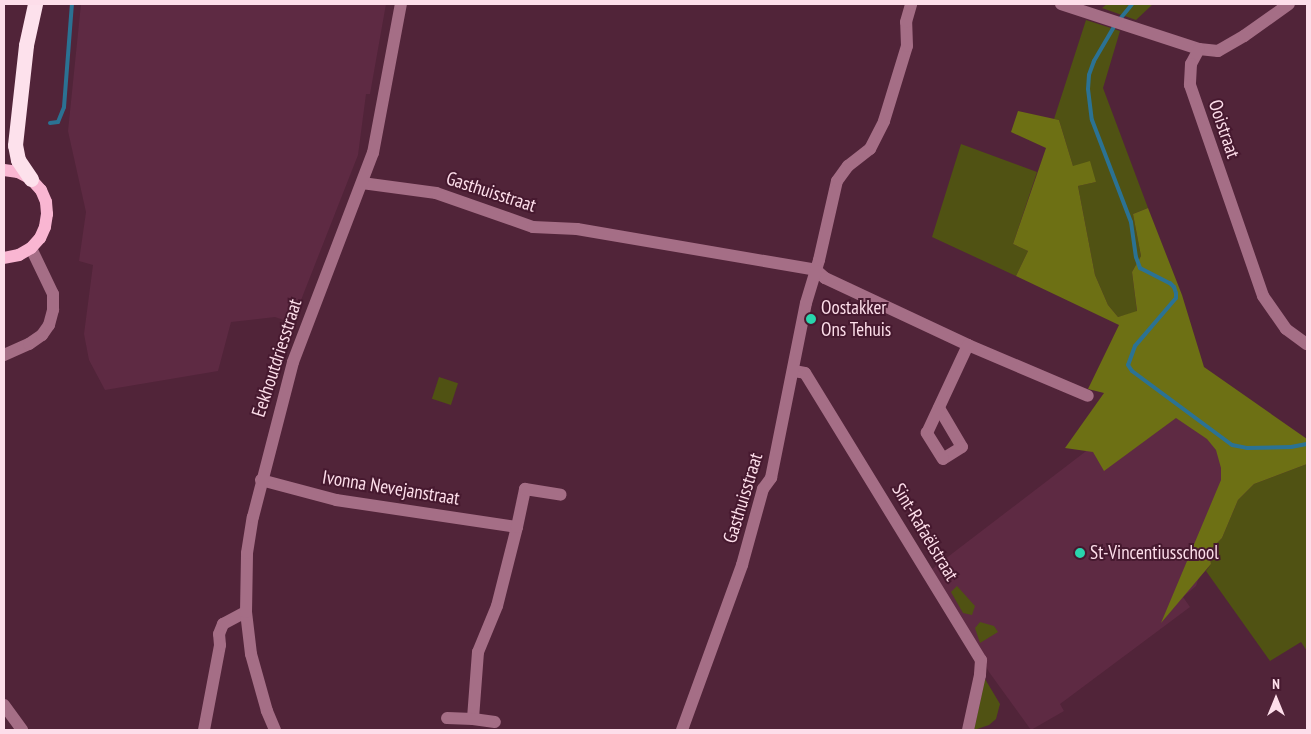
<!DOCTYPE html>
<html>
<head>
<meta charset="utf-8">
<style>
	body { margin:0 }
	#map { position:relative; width:1311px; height:734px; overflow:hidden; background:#512439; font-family:"PT Sans Narrow",sans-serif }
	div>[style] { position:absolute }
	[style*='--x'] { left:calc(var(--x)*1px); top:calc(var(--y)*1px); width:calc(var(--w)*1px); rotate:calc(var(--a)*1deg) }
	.built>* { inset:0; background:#5e2a43 }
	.green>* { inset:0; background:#505213; transform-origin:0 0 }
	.forest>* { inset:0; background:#6d7014 }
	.stream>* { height:4px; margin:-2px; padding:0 2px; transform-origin:2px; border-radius:2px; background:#2b7293 }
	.minor>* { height:12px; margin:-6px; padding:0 6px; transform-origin:6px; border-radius:6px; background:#a56e86 }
	.major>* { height:12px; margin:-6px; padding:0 6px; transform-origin:6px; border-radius:6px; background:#f9b6d2 }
	.highway>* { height:15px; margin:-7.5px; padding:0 7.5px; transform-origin:7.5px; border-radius:7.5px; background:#fde1ec }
	.dots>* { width:14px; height:14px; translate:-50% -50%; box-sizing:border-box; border:2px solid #46192f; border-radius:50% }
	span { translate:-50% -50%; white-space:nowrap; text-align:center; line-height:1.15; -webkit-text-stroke:4px #46192f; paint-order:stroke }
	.street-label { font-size:19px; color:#fddeea }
	.poi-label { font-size:19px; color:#fddeea }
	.left { translate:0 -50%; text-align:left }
	.frame { position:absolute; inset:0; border:5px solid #fddeea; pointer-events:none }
	.north { position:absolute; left:1251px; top:674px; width:50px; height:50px; -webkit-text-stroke:4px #46192f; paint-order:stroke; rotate:0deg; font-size:14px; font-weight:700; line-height:20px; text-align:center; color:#fddeea }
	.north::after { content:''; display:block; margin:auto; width:18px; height:22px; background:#fddeea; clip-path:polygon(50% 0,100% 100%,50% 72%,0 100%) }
</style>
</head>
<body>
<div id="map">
	<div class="built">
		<div style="clip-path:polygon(81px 4px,386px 4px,370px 94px,366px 94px,358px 155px,292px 323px,275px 317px,231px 322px,218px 371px,105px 390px,89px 360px,84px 334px,93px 265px,79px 261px,86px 212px,68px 131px)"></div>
		<div style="clip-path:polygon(1158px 396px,1231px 450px,1211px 541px,1196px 586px,1183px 597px,1190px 607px,1060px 704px,1064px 711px,1031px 730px,989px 672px,932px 569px)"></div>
	</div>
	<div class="green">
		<div style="clip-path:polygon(1107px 4px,1153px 4px,1136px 20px,1102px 8px)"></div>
		<div style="clip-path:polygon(1086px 20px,1120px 31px,1103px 88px,1148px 208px,1133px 214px,1141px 256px,1132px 272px,1137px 312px,1118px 317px,1108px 305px,1095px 275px,1078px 186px,1096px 182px,1073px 166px,1059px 120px,1054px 119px)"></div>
		<div style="clip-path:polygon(961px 144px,1037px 172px,1013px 244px,1028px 251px,1016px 276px,932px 237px)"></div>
		<div style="left:439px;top:377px;width:20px;height:23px;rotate:18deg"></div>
		<div style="clip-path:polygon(1307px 464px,1307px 651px,1301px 642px,1270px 661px,1206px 571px,1211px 564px,1209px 551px,1222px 538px,1238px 500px,1254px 484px)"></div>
		<div style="clip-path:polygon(957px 586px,975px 606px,972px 615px,963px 613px,951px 592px)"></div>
		<div style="clip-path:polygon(980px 622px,994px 626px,998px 632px,980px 643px,975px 628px)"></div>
		<div style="clip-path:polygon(985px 679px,1000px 704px,996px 719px,989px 725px,974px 730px)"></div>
	</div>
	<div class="forest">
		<div style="clip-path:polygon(1018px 111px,1059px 120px,1073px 166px,1090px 161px,1096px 182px,1078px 186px,1095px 275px,1108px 305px,1118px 317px,1137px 311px,1132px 272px,1141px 256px,1133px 214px,1148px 208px,1182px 295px,1204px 367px,1307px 439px,1307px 464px,1254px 484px,1238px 500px,1222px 538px,1209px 551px,1211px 564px,1161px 623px,1221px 480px,1221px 468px,1216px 450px,1207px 439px,1176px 418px,1104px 471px,1093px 452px,1065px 448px,1104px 393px,1088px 389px,1119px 325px,1016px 276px,1028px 251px,1013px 244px,1046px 148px,1011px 132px)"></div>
	</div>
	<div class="stream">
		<div style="--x:1120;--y:19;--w:19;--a:-51"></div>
		<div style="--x:1115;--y:25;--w:42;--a:120.3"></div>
		<div style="--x:1094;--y:61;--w:15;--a:110"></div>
		<div style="--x:1089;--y:75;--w:14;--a:94"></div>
		<div style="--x:1088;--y:89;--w:31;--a:83"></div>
		<div style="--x:1092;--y:120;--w:109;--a:69.1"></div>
		<div style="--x:1131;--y:222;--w:35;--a:82"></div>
		<div style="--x:1136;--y:257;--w:12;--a:70"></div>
		<div style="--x:1140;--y:268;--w:34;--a:27"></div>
		<div style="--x:1170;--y:283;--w:6;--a:45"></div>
		<div style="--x:1174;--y:287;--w:6;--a:72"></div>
		<div style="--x:1176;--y:293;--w:5;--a:90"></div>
		<div style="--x:1176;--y:298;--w:63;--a:130.5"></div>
		<div style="--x:1135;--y:346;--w:20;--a:110"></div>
		<div style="--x:1128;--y:365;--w:7;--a:56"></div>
		<div style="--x:1132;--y:371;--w:124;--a:36.5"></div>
		<div style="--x:1232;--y:445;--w:15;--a:11"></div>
		<div style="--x:1247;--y:448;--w:44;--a:-1.3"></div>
		<div style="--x:1291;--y:447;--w:16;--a:-11"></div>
		<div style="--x:50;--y:123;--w:8;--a:-7"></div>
		<div style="--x:58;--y:122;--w:16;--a:-68"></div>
		<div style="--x:64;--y:107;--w:103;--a:-85.6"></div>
	</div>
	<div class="minor">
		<div style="--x:1061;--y:4;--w:145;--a:18.1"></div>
		<div style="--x:1199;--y:49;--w:19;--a:6"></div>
		<div style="--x:1218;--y:51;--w:30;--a:-30"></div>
		<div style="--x:1244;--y:36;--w:55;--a:-35.4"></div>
		<div style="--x:1199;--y:49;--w:17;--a:118"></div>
		<div style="--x:1191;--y:64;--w:21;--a:93"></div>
		<div style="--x:1190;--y:85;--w:223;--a:70.9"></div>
		<div style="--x:1263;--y:296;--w:40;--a:55.1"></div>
		<div style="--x:1286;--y:329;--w:26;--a:36"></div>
		<div style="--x:362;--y:183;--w:75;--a:7.7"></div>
		<div style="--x:436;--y:193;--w:103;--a:19.3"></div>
		<div style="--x:533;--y:227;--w:44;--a:2.6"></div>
		<div style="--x:577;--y:229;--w:242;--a:9.7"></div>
		<div style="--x:816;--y:270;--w:12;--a:42"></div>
		<div style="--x:825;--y:278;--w:158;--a:25.1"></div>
		<div style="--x:968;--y:345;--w:130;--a:23"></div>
		<div style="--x:4;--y:355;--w:27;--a:-24"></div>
		<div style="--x:29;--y:344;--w:16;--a:-35"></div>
		<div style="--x:42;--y:335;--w:12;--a:-55"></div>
		<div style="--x:49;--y:325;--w:16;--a:-75"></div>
		<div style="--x:53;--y:310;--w:16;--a:-90"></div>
		<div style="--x:53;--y:294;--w:51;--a:-115.6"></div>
		<div style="--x:794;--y:371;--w:11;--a:10"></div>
		<div style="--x:805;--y:373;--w:337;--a:58.5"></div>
		<div style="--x:981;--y:660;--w:15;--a:94"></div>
		<div style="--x:980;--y:675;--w:56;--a:102.3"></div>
		<div style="--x:939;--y:408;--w:45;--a:59.5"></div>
		<div style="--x:962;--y:447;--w:22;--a:148"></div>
		<div style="--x:943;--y:459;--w:31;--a:-122"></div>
		<div style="--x:927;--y:433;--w:97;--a:-65"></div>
		<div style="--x:261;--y:480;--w:78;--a:14.9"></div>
		<div style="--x:336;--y:500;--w:183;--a:8.5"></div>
		<div style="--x:517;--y:527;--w:81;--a:104.2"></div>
		<div style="--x:497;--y:606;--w:50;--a:112.4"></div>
		<div style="--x:478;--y:652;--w:67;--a:94.3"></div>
		<div style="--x:473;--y:719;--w:26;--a:-178"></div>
		<div style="--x:517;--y:527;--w:39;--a:-78"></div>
		<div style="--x:525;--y:489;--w:36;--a:9"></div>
		<div style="--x:4;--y:705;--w:31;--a:54"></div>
		<div style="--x:473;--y:719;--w:22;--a:8"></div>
		<div style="--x:204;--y:730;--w:86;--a:-79.3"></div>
		<div style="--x:220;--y:645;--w:11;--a:-95"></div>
		<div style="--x:219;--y:634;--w:11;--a:-68"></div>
		<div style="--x:223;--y:624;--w:26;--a:-28"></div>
		<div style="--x:275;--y:730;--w:21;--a:-113"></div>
		<div style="--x:267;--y:711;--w:59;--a:-105.7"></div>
		<div style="--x:251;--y:654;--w:42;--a:-96.8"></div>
		<div style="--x:246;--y:612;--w:59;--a:-89"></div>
		<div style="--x:247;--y:553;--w:36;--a:-81"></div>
		<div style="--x:253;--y:517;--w:160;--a:-75.5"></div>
		<div style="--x:293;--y:362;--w:224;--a:-69.1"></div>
		<div style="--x:373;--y:153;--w:152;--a:-79.4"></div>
		<div style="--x:682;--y:730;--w:176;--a:-70"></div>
		<div style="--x:742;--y:565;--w:79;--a:-74.6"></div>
		<div style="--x:763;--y:489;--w:14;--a:-54"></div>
		<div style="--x:771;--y:478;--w:178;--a:-78.7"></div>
		<div style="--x:806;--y:303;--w:45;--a:-73.2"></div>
		<div style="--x:819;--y:260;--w:81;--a:-77.2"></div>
		<div style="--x:837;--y:181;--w:19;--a:-54"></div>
		<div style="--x:848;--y:166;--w:28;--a:-38"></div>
		<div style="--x:870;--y:149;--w:31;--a:-63"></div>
		<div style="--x:884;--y:121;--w:78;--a:-73"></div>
		<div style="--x:907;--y:46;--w:24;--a:-92"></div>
		<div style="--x:906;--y:22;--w:19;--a:-74"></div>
	</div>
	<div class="major">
		<div style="--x:4;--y:170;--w:14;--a:8"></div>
		<div style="--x:18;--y:172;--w:15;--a:28"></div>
		<div style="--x:31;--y:179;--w:15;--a:48"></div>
		<div style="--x:41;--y:190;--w:13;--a:67"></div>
		<div style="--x:46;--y:202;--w:12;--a:85"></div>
		<div style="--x:47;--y:214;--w:13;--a:99"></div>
		<div style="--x:45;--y:227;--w:12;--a:114"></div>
		<div style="--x:40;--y:238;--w:13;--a:132"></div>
		<div style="--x:31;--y:248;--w:14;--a:150"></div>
		<div style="--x:19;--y:255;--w:15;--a:169"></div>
	</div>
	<div class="highway">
		<div style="--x:31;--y:179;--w:23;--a:-124"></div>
		<div style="--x:18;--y:160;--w:15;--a:-101"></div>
		<div style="--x:15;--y:145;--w:101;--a:-83.7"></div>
		<div style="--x:26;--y:45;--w:42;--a:-77.6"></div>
	</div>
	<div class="dots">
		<div style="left:811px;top:319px;background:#29d5ad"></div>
		<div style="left:1080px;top:553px;background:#29d5ad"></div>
	</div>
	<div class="street-label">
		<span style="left:1224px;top:129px;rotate:71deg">Ooistraat</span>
		<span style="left:491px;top:192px;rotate:18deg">Gasthuisstraat</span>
		<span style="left:277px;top:358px;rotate:-72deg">Eekhoutdriesstraat</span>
		<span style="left:391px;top:488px;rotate:9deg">Ivonna Nevejanstraat</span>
		<span style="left:743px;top:498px;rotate:-73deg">Gasthuisstraat</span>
		<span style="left:925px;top:532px;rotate:59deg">Sint-Rafaëlstraat</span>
	</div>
	<div class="poi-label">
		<span class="left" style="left:821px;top:319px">Oostakker<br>Ons Tehuis</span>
		<span class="left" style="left:1090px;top:553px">St-Vincentiusschool</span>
	</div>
	<div class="frame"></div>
	<div class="north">N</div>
</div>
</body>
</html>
